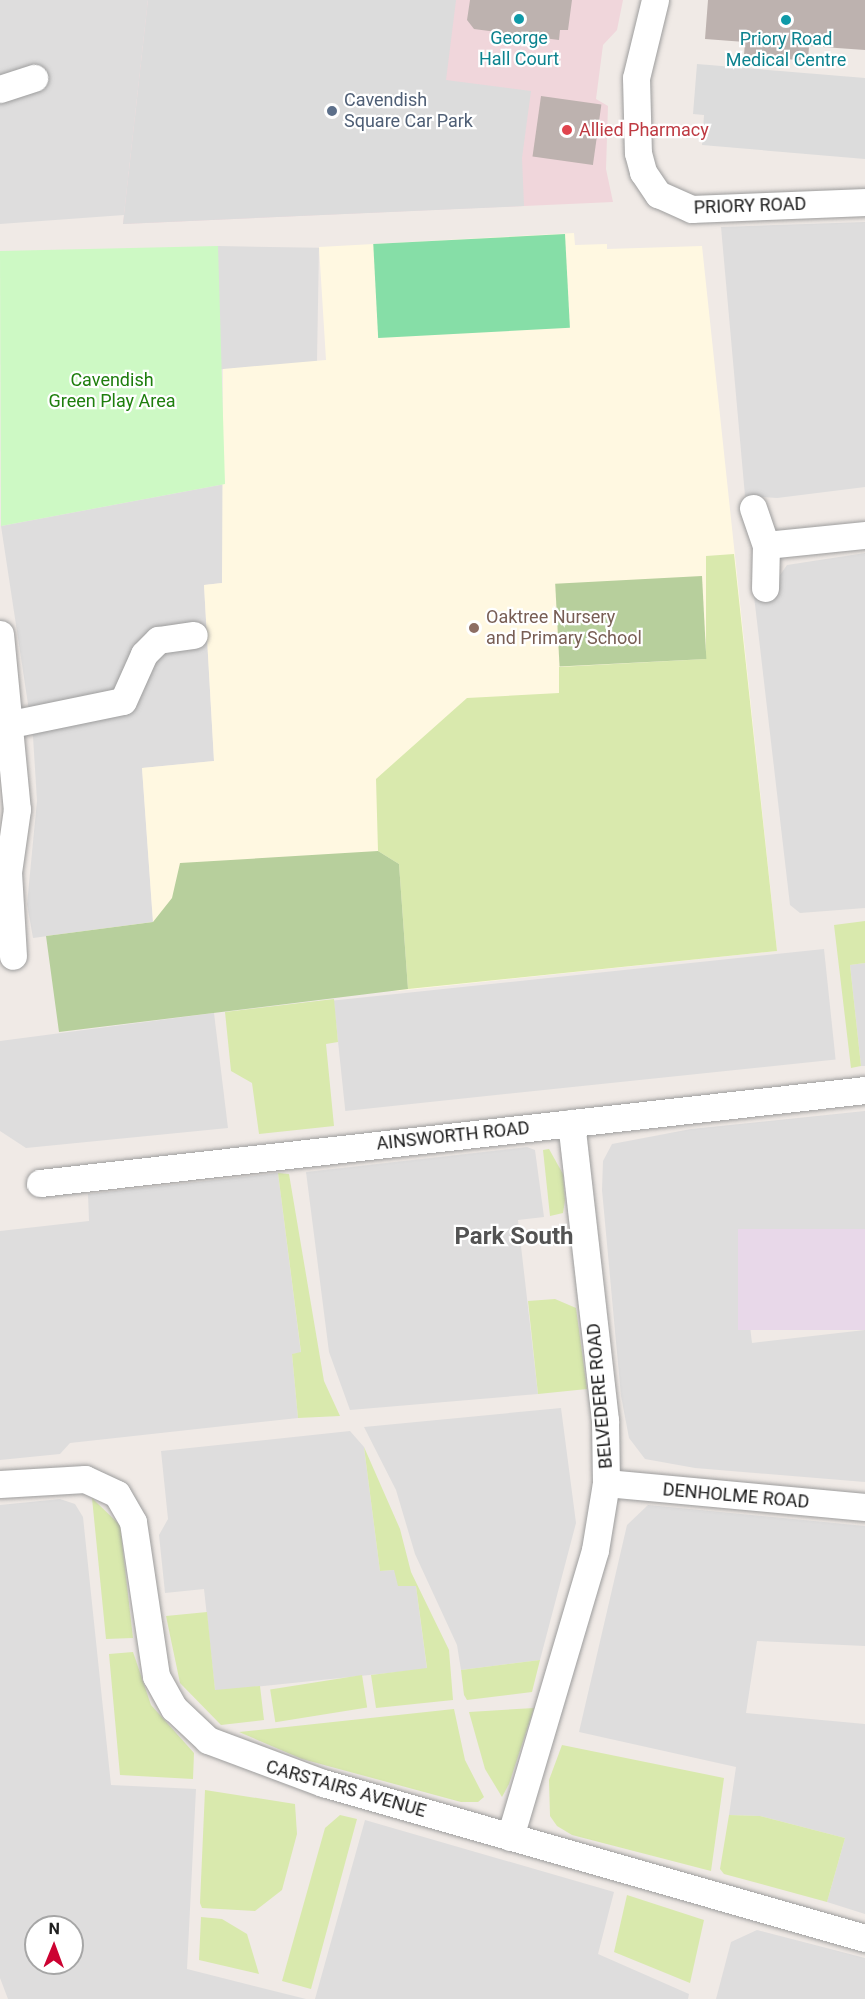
<!DOCTYPE html>
<html>
<head>
<meta charset="utf-8">
<style>
	body { margin:0 }
	#map { position:relative; width:865px; height:1999px; overflow:hidden; background:#f0eae6; font-family:Roboto,sans-serif }
	div>[style] { position:absolute }
	[style*='--x'] { left:calc(var(--x)*1px); top:calc(var(--y)*1px); width:calc(var(--w)*1px); rotate:calc(var(--a)*1deg) }
	.residential>* { inset:0; background:#dedddd; transform-origin:0 0 }
	.commercial>* { inset:0; background:#f0d6db }
	.industrial>* { inset:0; background:#e8d8e9; transform-origin:0 0 }
	.education>* { inset:0; background:#fff8e1 }
	.grass>* { inset:0; background:#d9e9ad; transform-origin:0 0 }
	.forest>* { inset:0; background:#b7cf9c; transform-origin:0 0 }
	.park>* { inset:0; background:#cdf9c4 }
	.pitch>* { inset:0; background:#86dea7; transform-origin:0 0 }
	.parking>* { inset:0; background:#dcdcdc }
	.building>* { inset:0; background:#bdb2af; transform-origin:0 0 }
	.roads { filter:drop-shadow(0 0 2px #9d9d9d) drop-shadow(0 0 2px #9d9d9d) }
	.street>* { height:27px; margin:-13.5px; padding:0 13.5px; transform-origin:13.5px; border-radius:13.5px; background:#fff }
	.dots>* { width:16px; height:16px; translate:-50% -50%; box-sizing:border-box; border:3px solid #fff; border-radius:50% }
	span { translate:-50% -50%; white-space:nowrap; text-align:center; line-height:1.15; -webkit-text-stroke:4.5px #fff; paint-order:stroke }
	.culture-label { font-size:18px; color:#0d838f }
	.service-label { font-size:18px; color:#4e5e75 }
	.left { translate:0 -50%; text-align:left }
	.health-label { font-size:18px; color:#be3a42 }
	.street-label { font-size:18px; color:#202020 }
	.park-label { font-size:18px; color:#1e7e0d }
	.education-label { font-size:18px; color:#785e54 }
	.district-label { font-size:24px; color:#535353; font-weight:700 }
	.north { position:absolute; left:24px; top:1915px; width:60px; height:60px; box-sizing:border-box; background:#fff; border:2px solid #a6a6a6; border-radius:50%; rotate:1deg; font-size:16px; font-weight:700; line-height:24px; text-align:center; color:#202020 }
	.north::after { content:''; display:block; margin:auto; width:21px; height:27px; background:#cc0332; clip-path:polygon(50% 0,100% 100%,50% 72%,0 100%) }
</style>
</head>
<body>
<div id="map">
	<div class="residential">
		<div style="clip-path:polygon(0 0,148px 0,124px 215px,0 224px)"></div>
		<div style="clip-path:polygon(865px 222px,865px 487px,777px 498px,745px 496px,721px 227px)"></div>
		<div style="left:218px;top:246px;width:101px;height:123px;rotate:1deg"></div>
		<div style="clip-path:polygon(225px 484px,222px 583px,204px 585px,214px 761px,142px 768px,153px 922px,33px 938px,27px 904px,37px 801px,33px 737px,1px 526px)"></div>
		<div style="clip-path:polygon(865px 553px,865px 908px,800px 913px,790px 905px,754px 596px,777px 593px,778px 578px,787px 565px)"></div>
		<div style="left:824px;top:949px;width:111px;height:493px;rotate:84deg"></div>
		<div style="clip-path:polygon(865px 963px,865px 1066px,861px 1066px,850px 965px)"></div>
		<div style="clip-path:polygon(214px 1013px,228px 1128px,26px 1148px,0 1131px,0 1041px)"></div>
		<div style="clip-path:polygon(865px 1111px,865px 1229px,740px 1243px,752px 1343px,865px 1330px,865px 1482px,695px 1468px,645px 1459px,629px 1438px,621px 1396px,602px 1190px,603px 1161px,612px 1144px,691px 1129px)"></div>
		<div style="clip-path:polygon(527px 1147px,535px 1150px,544px 1217px,518px 1220px,538px 1394px,350px 1410px,329px 1352px,306px 1172px)"></div>
		<div style="clip-path:polygon(278px 1173px,301px 1353px,292px 1354px,298px 1418px,70px 1443px,60px 1454px,0 1460px,0 1231px,89px 1221px,88px 1194px)"></div>
		<div style="clip-path:polygon(561px 1408px,576px 1523px,540px 1660px,461px 1670px,457px 1645px,415px 1554px,396px 1490px,364px 1427px)"></div>
		<div style="clip-path:polygon(350px 1431px,364px 1447px,380px 1571px,394px 1570px,416px 1586px,427px 1669px,215px 1691px,204px 1589px,165px 1593px,159px 1535px,168px 1519px,161px 1451px)"></div>
		<div style="clip-path:polygon(evenodd,60px 1499px,75px 1504px,83px 1517px,111px 1785px,196px 1789px,187px 1969px,306px 1999px,8px 1999px,0 1978px,0 1505px,60px 1499px,36px 1927px,72px 1927px,72px 1963px,36px 1963px,36px 1927px)"></div>
		<div style="clip-path:polygon(648px 1505px,865px 1526px,865px 1646px,757px 1641px,746px 1713px,865px 1724px,865px 1914px,827px 1902px,845px 1838px,760px 1816px,729px 1815px,736px 1767px,579px 1732px,627px 1525px)"></div>
		<div style="clip-path:polygon(365px 1820px,614px 1892px,598px 1954px,689px 1994px,688px 1999px,315px 1999px)"></div>
		<div style="clip-path:polygon(757px 1930px,865px 1958px,865px 1999px,716px 1999px,731px 1942px)"></div>
	</div>
	<div class="commercial">
		<div style="clip-path:polygon(148px 0,623px 0,617px 30px,603px 45px,596px 99px,608px 106px,606px 169px,613px 202px,123px 224px)"></div>
	</div>
	<div class="industrial">
		<div style="left:865px;top:1229px;width:101px;height:127px;rotate:90deg"></div>
	</div>
	<div class="education">
		<div style="clip-path:polygon(574px 233px,575px 245px,607px 244px,607px 249px,702px 246px,777px 951px,397px 991px,46px 936px,153px 922px,142px 768px,214px 761px,204px 585px,222px 583px,223px 369px,326px 360px,319px 247px)"></div>
	</div>
	<div class="grass">
		<div style="clip-path:polygon(734px 554px,777px 951px,408px 989px,399px 864px,378px 851px,376px 779px,467px 698px,559px 693px,559px 667px,706px 659px,706px 556px)"></div>
		<div style="clip-path:polygon(865px 921px,865px 963px,850px 965px,861px 1066px,851px 1068px,834px 925px)"></div>
		<div style="clip-path:polygon(334px 999px,338px 1042px,326px 1044px,334px 1126px,259px 1134px,252px 1083px,231px 1071px,225px 1012px)"></div>
		<div style="clip-path:polygon(549px 1149px,563px 1174px,565px 1200px,563px 1213px,550px 1216px,543px 1150px)"></div>
		<div style="clip-path:polygon(278px 1173px,289px 1174px,324px 1381px,340px 1416px,298px 1418px,292px 1354px,301px 1352px)"></div>
		<div style="clip-path:polygon(555px 1299px,576px 1308px,587px 1389px,538px 1394px,528px 1301px)"></div>
		<div style="clip-path:polygon(364px 1447px,400px 1529px,411px 1572px,449px 1650px,453px 1700px,376px 1708px,371px 1675px,427px 1668px,416px 1586px,398px 1586px,394px 1570px,380px 1571px)"></div>
		<div style="clip-path:polygon(92px 1498px,120px 1525px,133px 1638px,106px 1639px)"></div>
		<div style="clip-path:polygon(207px 1612px,215px 1690px,260px 1686px,264px 1720px,221px 1725px,180px 1683px,166px 1616px)"></div>
		<div style="clip-path:polygon(133px 1652px,151px 1705px,194px 1753px,193px 1779px,120px 1775px,109px 1654px)"></div>
		<div style="clip-path:polygon(540px 1660px,532px 1692px,467px 1700px,464px 1695px,461px 1670px)"></div>
		<div style="left:362px;top:1675px;width:33px;height:93px;rotate:81deg"></div>
		<div style="clip-path:polygon(534px 1708px,509px 1784px,502px 1797px,485px 1769px,469px 1712px)"></div>
		<div style="clip-path:polygon(454px 1709px,465px 1760px,484px 1797px,478px 1802px,461px 1802px,302px 1759px,239px 1732px)"></div>
		<div style="clip-path:polygon(562px 1745px,724px 1778px,711px 1871px,572px 1835px,557px 1826px,550px 1816px,549px 1780px)"></div>
		<div style="clip-path:polygon(205px 1790px,295px 1804px,297px 1834px,282px 1890px,255px 1911px,202px 1908px,200px 1903px)"></div>
		<div style="clip-path:polygon(340px 1815px,357px 1819px,311px 1989px,282px 1981px,325px 1828px)"></div>
		<div style="clip-path:polygon(729px 1815px,760px 1816px,845px 1838px,827px 1902px,724px 1874px,720px 1869px)"></div>
		<div style="clip-path:polygon(627px 1895px,704px 1920px,690px 1983px,614px 1952px)"></div>
		<div style="clip-path:polygon(201px 1917px,222px 1919px,247px 1934px,259px 1974px,199px 1960px)"></div>
	</div>
	<div class="forest">
		<div style="left:702px;top:576px;width:83px;height:147px;rotate:87deg"></div>
		<div style="clip-path:polygon(378px 851px,399px 864px,408px 989px,59px 1032px,46px 936px,153px 922px,172px 898px,180px 863px)"></div>
	</div>
	<div class="park">
		<div style="clip-path:polygon(218px 246px,225px 484px,1px 526px,0 251px)"></div>
	</div>
	<div class="pitch">
		<div style="left:565px;top:234px;width:94px;height:192px;rotate:87deg"></div>
	</div>
	<div class="parking">
		<div style="clip-path:polygon(148px 0,456px 0,446px 80px,531px 91px,522px 158px,524px 206px,123px 224px)"></div>
		<div style="clip-path:polygon(697px 64px,865px 78px,865px 159px,702px 145px,704px 115px,693px 114px)"></div>
	</div>
	<div class="building">
		<div style="clip-path:polygon(470px 0,572px 0,568px 30px,560px 30px,559px 40px,474px 29px,467px 20px)"></div>
		<div style="clip-path:polygon(708px 0,865px 0,865px 50px,809px 46px,808px 61px,744px 55px,745px 42px,705px 39px)"></div>
		<div style="left:541px;top:96px;width:61px;height:61px;rotate:8deg"></div>
	</div>
	<div class="roads">
		<div class="street">
			<div style="--x:655;--y:0;--w:80;--a:103.7"></div>
			<div style="--x:636;--y:78;--w:75;--a:88.5"></div>
			<div style="--x:638;--y:153;--w:20;--a:75"></div>
			<div style="--x:643;--y:172;--w:27;--a:56"></div>
			<div style="--x:658;--y:194;--w:37;--a:24"></div>
			<div style="--x:692;--y:209;--w:173;--a:-2.3"></div>
			<div style="--x:0;--y:89;--w:36;--a:-18"></div>
			<div style="--x:753;--y:508;--w:39;--a:71"></div>
			<div style="--x:766;--y:545;--w:43;--a:91.3"></div>
			<div style="--x:766;--y:545;--w:100;--a:-5.8"></div>
			<div style="--x:0;--y:634;--w:176;--a:84.5"></div>
			<div style="--x:17;--y:809;--w:64;--a:98.1"></div>
			<div style="--x:8;--y:872;--w:84;--a:86.6"></div>
			<div style="--x:11;--y:724;--w:114;--a:-11.6"></div>
			<div style="--x:123;--y:701;--w:51;--a:-65.9"></div>
			<div style="--x:144;--y:654;--w:20;--a:-45"></div>
			<div style="--x:158;--y:640;--w:36;--a:-8"></div>
			<div style="--x:40;--y:1183;--w:830;--a:-6.43"></div>
			<div style="--x:606;--y:1483;--w:260;--a:5.3"></div>
			<div style="--x:0;--y:1484;--w:85;--a:-3.4"></div>
			<div style="--x:85;--y:1479;--w:35;--a:25"></div>
			<div style="--x:117;--y:1494;--w:32;--a:60"></div>
			<div style="--x:133;--y:1522;--w:156;--a:81.5"></div>
			<div style="--x:156;--y:1676;--w:37;--a:61"></div>
			<div style="--x:174;--y:1708;--w:47;--a:43.3"></div>
			<div style="--x:208;--y:1740;--w:123;--a:20.5"></div>
			<div style="--x:323;--y:1783;--w:564;--a:15.96"></div>
			<div style="--x:510;--y:1837;--w:299;--a:-73.5"></div>
			<div style="--x:595;--y:1550;--w:68;--a:-80.7"></div>
			<div style="--x:606;--y:1483;--w:63;--a:-90.9"></div>
			<div style="--x:605;--y:1420;--w:299;--a:-96.5"></div>
		</div>
	</div>
	<div class="dots">
		<div style="left:519px;top:19px;background:#0f9aa8"></div>
		<div style="left:786px;top:20px;background:#0f9aa8"></div>
		<div style="left:332px;top:111px;background:#5c6f8a"></div>
		<div style="left:567px;top:130px;background:#e0444e"></div>
		<div style="left:474px;top:628px;background:#8d6e63"></div>
	</div>
	<div class="culture-label">
		<span style="left:519px;top:49px">George<br>Hall Court</span>
		<span style="left:786px;top:50px">Priory Road<br>Medical Centre</span>
	</div>
	<div class="service-label">
		<span class="left" style="left:344px;top:111px">Cavendish<br>Square Car Park</span>
	</div>
	<div class="health-label">
		<span class="left" style="left:579px;top:130px">Allied Pharmacy</span>
	</div>
	<div class="street-label">
		<span style="left:750px;top:206px;rotate:-2deg">PRIORY ROAD</span>
		<span style="left:453px;top:1136px;rotate:-6deg">AINSWORTH ROAD</span>
		<span style="left:600px;top:1396px;rotate:-95deg">BELVEDERE ROAD</span>
		<span style="left:736px;top:1496px;rotate:5deg">DENHOLME ROAD</span>
		<span style="left:346px;top:1789px;rotate:16deg">CARSTAIRS AVENUE</span>
	</div>
	<div class="park-label">
		<span style="left:112px;top:391px">Cavendish<br>Green Play Area</span>
	</div>
	<div class="education-label">
		<span class="left" style="left:486px;top:628px">Oaktree Nursery<br>and Primary School</span>
	</div>
	<div class="district-label">
		<span style="left:514px;top:1237px">Park South</span>
	</div>
	<div class="north">N</div>
</div>
</body>
</html>
